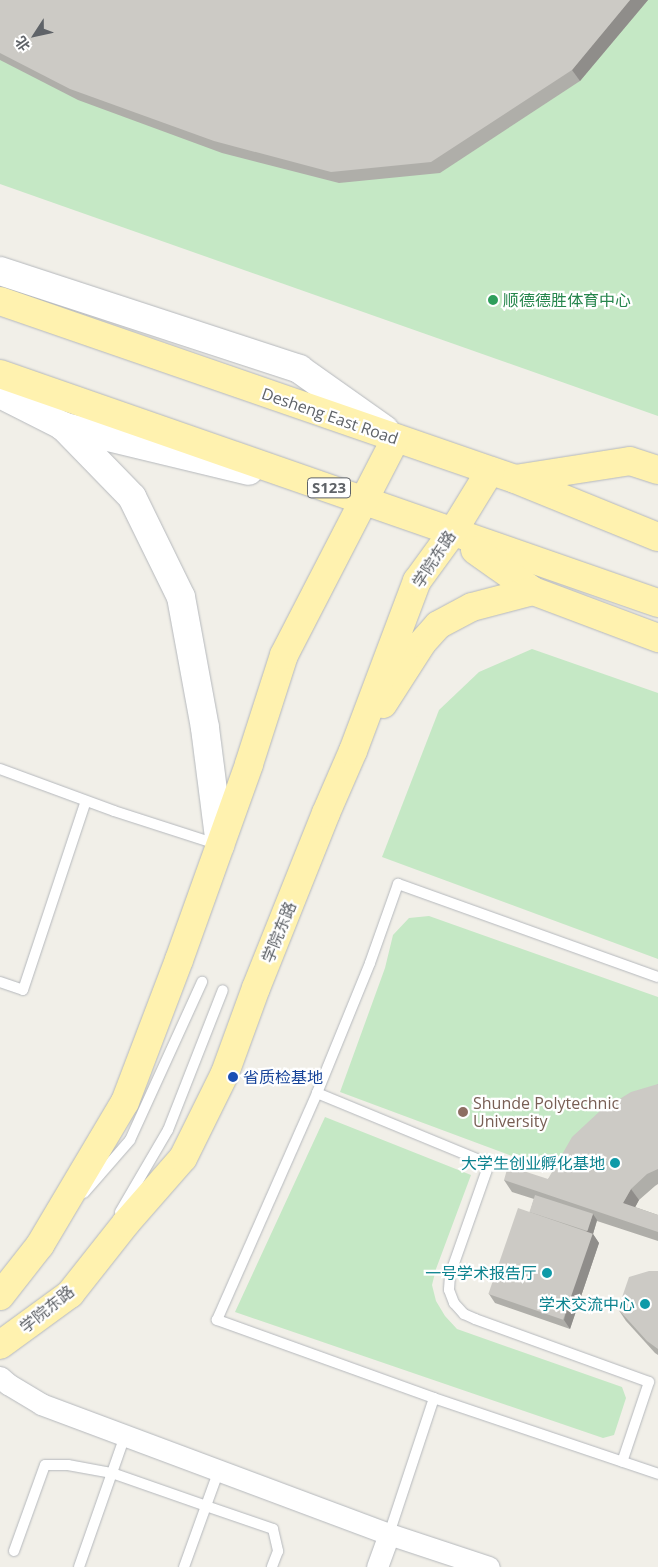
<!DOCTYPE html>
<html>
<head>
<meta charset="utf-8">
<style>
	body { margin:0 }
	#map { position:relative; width:658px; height:1567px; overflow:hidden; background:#f1efe8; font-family:"Open Sans","Noto Sans SC",sans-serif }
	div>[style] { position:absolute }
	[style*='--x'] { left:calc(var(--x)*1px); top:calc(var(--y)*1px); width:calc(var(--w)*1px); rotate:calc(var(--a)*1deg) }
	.green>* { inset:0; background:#c5e8c5 }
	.roads { filter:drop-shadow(0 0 1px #b5b8bc) drop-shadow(0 0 1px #b5b8bc) }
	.lane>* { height:10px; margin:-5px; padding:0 5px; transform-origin:5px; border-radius:5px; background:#fff }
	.street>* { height:21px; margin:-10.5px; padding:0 10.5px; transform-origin:10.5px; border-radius:10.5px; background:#fff }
	.secondary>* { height:28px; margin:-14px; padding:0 14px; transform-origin:14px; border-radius:14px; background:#fff }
	.primary>* { height:28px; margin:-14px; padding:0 14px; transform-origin:14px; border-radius:14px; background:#fff2af }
	.wall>* { inset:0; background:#afaea9 }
	.shaded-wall>* { inset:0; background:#8f8d8a }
	.building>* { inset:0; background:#cccac5; transform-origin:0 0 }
	.dots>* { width:14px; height:14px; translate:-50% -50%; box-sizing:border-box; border:2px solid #fff; border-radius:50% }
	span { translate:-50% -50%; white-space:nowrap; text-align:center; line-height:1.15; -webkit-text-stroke:4.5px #fff; paint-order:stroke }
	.shield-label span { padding:1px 4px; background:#fff; border:1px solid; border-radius:4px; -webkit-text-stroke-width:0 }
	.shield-label { font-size:15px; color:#5f6368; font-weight:700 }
	.leisure-label { font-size:16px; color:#27864d }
	.left { translate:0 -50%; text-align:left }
	.street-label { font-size:16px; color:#5f6368 }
	.transit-label { font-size:16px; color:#164399 }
	.education-label { font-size:16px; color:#785e54 }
	.culture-label { font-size:16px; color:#0d838f }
	.right { translate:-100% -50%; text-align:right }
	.north { position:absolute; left:10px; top:10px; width:50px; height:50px; -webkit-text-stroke:4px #fff; paint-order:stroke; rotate:235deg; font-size:14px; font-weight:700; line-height:20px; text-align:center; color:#5f6368 }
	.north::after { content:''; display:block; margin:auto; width:18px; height:22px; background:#5f6368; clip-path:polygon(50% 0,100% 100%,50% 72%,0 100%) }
</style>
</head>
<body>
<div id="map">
	<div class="green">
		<div style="clip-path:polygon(0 0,658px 0,658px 416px,0 184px)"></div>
		<div style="clip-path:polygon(532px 649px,658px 693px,658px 959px,382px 857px,439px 710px,479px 672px)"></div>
		<div style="clip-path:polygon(429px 916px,658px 997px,658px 1088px,572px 1143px,552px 1171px,340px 1092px,385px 968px,393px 935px,409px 918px)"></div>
		<div style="clip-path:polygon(325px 1117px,471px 1175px,436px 1269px,432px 1285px,436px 1301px,445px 1316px,457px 1329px,622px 1387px,626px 1398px,614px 1435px,603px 1438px,235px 1312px)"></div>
	</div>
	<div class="roads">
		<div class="lane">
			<div style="--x:0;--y:769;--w:121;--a:20.2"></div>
			<div style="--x:114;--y:811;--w:110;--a:17.9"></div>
			<div style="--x:0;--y:982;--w:24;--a:19"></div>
			<div style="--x:23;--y:990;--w:199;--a:-71.6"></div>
			<div style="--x:317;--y:1093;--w:186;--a:22.4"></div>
			<div style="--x:489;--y:1164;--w:118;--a:109.4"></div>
			<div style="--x:450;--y:1275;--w:15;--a:94"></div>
			<div style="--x:449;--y:1290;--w:14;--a:69"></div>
			<div style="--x:454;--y:1303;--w:15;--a:48"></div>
			<div style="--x:464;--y:1314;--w:12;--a:24"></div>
			<div style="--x:475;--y:1319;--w:185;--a:19.9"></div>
			<div style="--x:649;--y:1382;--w:84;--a:108.6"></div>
			<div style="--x:84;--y:1193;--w:70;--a:-49"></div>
			<div style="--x:130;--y:1140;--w:174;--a:-65.5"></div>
			<div style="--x:120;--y:1212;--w:95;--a:-59.7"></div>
			<div style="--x:168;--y:1130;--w:150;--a:-68.6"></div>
			<div style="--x:434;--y:1398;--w:231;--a:-160.2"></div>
			<div style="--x:217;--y:1320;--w:248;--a:-66.2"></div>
			<div style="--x:317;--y:1093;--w:140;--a:-67.8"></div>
			<div style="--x:370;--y:963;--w:84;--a:-70.5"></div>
			<div style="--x:398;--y:884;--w:276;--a:19.7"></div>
			<div style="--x:219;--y:1470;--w:38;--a:110"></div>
			<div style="--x:206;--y:1506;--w:71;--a:18.9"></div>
			<div style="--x:273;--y:1529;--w:23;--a:77"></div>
			<div style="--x:278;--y:1551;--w:17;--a:111"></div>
			<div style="--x:389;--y:1534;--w:143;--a:-71.7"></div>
			<div style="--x:434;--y:1398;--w:237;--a:18.7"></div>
			<div style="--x:14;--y:1551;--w:91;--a:-70.2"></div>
			<div style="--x:45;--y:1465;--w:23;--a:0"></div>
			<div style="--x:68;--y:1465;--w:45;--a:10.3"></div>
			<div style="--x:112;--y:1473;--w:100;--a:19.3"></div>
			<div style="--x:206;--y:1506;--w:65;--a:109.8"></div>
			<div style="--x:79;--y:1567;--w:139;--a:-70.7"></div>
		</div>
		<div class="street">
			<div style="--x:0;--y:1377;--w:11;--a:41"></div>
			<div style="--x:8;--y:1384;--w:39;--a:31"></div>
			<div style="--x:41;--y:1404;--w:371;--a:20.5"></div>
			<div style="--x:389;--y:1534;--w:105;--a:18.3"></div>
			<div style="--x:377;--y:1567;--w:35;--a:-70"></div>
		</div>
		<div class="secondary">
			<div style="--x:0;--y:271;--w:315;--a:18.1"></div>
			<div style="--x:299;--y:369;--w:105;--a:35.3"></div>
			<div style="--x:0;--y:394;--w:71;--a:26.9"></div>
			<div style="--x:63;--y:426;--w:99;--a:45.8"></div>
			<div style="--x:132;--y:497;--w:111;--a:63.9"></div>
			<div style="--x:181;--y:597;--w:133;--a:79.6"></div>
			<div style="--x:205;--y:728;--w:118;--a:82.7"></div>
			<div style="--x:62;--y:426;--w:192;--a:13.5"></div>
		</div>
		<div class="primary">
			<div style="--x:0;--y:301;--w:545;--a:19.07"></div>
			<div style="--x:515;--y:479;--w:154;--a:22.1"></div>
			<div style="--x:0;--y:374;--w:697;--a:19.19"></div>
			<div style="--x:515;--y:479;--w:116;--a:-8.9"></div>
			<div style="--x:630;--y:461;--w:29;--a:18"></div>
			<div style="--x:475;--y:550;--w:71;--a:35.3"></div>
			<div style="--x:383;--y:704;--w:72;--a:-57.4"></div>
			<div style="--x:422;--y:643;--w:24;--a:-48"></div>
			<div style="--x:438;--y:625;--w:38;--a:-28"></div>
			<div style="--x:472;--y:607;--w:63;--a:-14.7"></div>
			<div style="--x:533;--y:591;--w:134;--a:20.6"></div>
			<div style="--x:0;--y:1296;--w:65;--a:-51.9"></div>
			<div style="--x:40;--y:1245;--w:166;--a:-59.3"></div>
			<div style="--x:125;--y:1102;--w:152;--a:-69.2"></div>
			<div style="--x:179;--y:960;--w:208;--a:-70.3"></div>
			<div style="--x:249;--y:764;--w:114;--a:-72.2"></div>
			<div style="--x:284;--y:655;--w:244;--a:-62.7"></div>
			<div style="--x:0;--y:1345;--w:87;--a:-36.1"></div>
			<div style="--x:70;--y:1294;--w:90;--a:-51.7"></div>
			<div style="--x:126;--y:1223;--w:86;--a:-48.8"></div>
			<div style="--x:183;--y:1158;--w:95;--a:-63.7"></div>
			<div style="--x:225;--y:1073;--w:90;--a:-70"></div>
			<div style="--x:256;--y:988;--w:188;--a:-68.2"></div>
			<div style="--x:326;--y:813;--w:68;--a:-66.5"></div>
			<div style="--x:353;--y:751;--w:182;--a:-69.4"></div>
			<div style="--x:417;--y:581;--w:59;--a:-53.9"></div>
			<div style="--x:452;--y:533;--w:73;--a:-58.5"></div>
		</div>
	</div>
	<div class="wall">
		<div style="clip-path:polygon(0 0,648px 0,580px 81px,440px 173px,339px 183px,222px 153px,78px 100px,0 60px)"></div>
		<div style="clip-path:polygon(658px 1084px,658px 1184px,655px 1186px,639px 1200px,635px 1207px,658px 1215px,658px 1241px,597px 1221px,593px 1234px,599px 1243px,570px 1329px,495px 1303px,489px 1294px,530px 1212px,534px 1199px,512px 1192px,504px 1180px,548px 1179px)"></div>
		<div style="clip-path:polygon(658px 1271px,658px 1355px,655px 1353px,626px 1321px,618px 1309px)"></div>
	</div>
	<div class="shaded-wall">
		<div style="clip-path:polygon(630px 0,648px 0,580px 81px,572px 70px)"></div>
		<div style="clip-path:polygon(631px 1189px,639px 1200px,631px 1215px,623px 1203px)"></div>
		<div style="clip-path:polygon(593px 1214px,597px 1220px,593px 1234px,599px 1243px,570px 1329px,564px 1320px,586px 1233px)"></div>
	</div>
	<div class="building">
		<div style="clip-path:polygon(0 0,630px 0,572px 70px,431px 162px,331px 172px,214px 141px,70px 89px,0 53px)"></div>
		<div style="clip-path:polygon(658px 1084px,658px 1169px,647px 1174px,631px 1189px,623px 1203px,658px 1215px,658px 1232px,504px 1180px,508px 1166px,548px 1179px,572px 1137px,600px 1111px,631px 1092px)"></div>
		<div style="left:535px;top:1195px;width:61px;height:18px;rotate:18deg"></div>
		<div style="left:518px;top:1208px;width:79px;height:91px;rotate:19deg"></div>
		<div style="clip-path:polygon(649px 1271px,658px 1271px,658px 1349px,647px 1341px,618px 1309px,629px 1277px)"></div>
	</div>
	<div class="dots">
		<div style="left:493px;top:300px;background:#2e9e5b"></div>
		<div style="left:233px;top:1077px;background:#1a4fb4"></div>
		<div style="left:463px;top:1112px;background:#8d6e63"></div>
		<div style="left:615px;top:1163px;background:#0f9aa8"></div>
		<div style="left:547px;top:1273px;background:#0f9aa8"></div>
		<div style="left:645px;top:1304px;background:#0f9aa8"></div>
	</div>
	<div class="shield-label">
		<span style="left:329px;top:488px">S123</span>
	</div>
	<div class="leisure-label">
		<span class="left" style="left:503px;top:300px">顺德德胜体育中心</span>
	</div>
	<div class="street-label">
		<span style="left:330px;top:416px;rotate:19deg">Desheng East Road</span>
		<span style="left:434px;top:559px;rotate:-57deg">学院东路</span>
		<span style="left:279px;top:932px;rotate:-68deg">学院东路</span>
		<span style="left:47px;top:1309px;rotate:-39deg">学院东路</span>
	</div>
	<div class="transit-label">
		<span class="left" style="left:243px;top:1077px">省质检基地</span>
	</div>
	<div class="education-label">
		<span class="left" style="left:473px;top:1112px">Shunde Polytechnic<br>University</span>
	</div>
	<div class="culture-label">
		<span class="right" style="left:605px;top:1163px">大学生创业孵化基地</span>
		<span class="right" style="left:537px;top:1273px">一号学术报告厅</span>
		<span class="right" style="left:635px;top:1304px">学术交流中心</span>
	</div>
	<div class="north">北</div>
</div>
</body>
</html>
